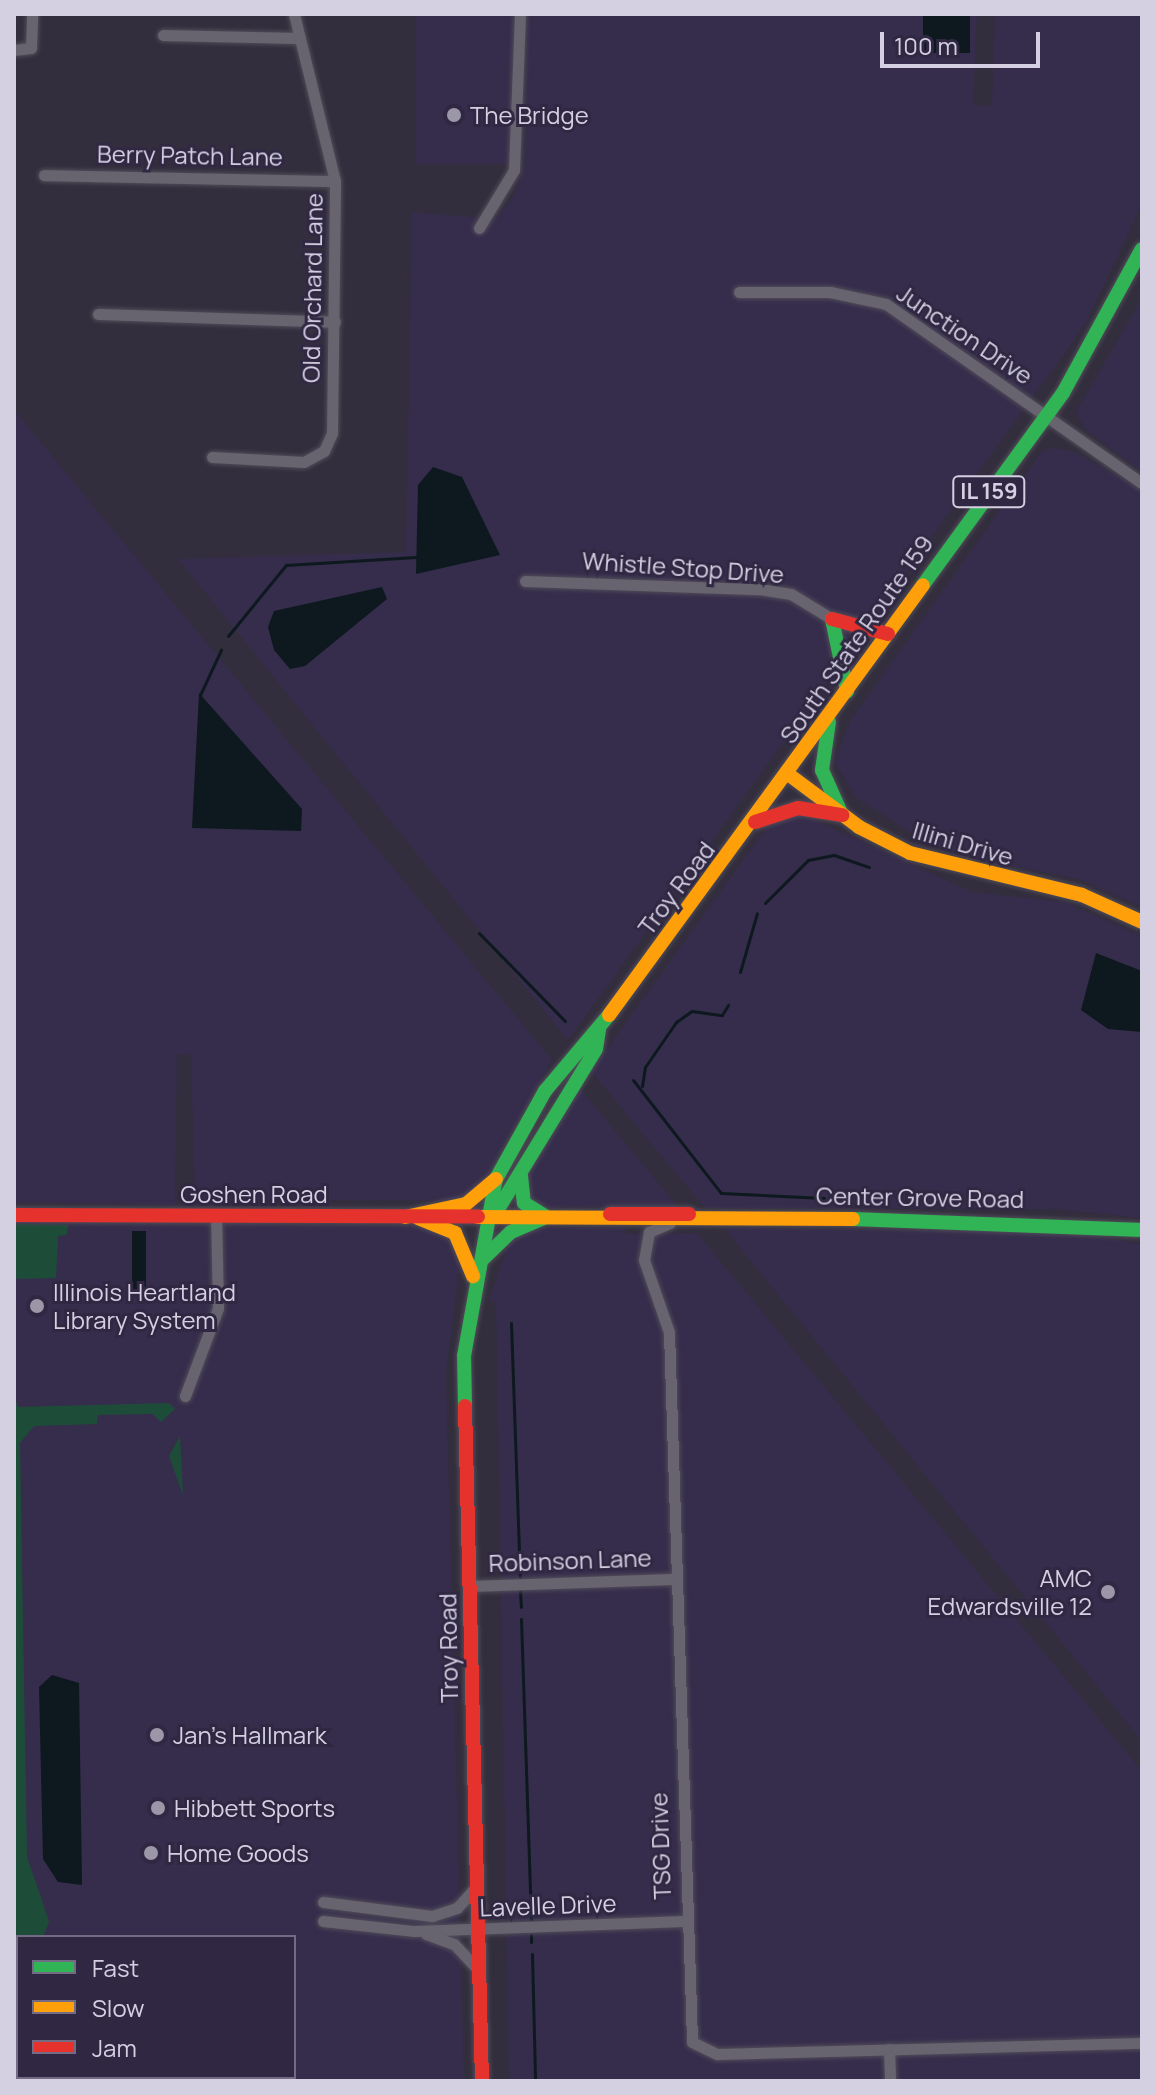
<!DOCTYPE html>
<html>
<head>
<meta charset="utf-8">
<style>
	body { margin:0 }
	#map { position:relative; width:1156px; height:2095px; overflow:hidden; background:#332e3d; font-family:Manrope,sans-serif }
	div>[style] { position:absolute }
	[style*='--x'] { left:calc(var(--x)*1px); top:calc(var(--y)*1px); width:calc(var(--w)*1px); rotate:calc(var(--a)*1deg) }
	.built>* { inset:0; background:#362d4c; transform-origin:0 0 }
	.green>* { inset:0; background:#1d4d39 }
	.water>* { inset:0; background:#0d191f; transform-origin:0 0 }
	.stream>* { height:3px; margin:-1.5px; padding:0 1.5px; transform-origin:1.5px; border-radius:1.5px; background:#0d191f }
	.roads { filter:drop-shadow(0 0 2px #504c59) drop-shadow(0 0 2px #504c59) }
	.street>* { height:11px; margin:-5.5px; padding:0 5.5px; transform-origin:5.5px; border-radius:5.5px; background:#67646f }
	.fast>* { height:14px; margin:-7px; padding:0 7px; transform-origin:7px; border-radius:7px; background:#30b455 }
	.slow>* { height:14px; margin:-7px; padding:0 7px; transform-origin:7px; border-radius:7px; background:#ff9f0a }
	.jam>* { height:14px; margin:-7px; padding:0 7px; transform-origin:7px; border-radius:7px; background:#e5322d }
	.dots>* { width:22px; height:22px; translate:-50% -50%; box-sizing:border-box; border:4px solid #302843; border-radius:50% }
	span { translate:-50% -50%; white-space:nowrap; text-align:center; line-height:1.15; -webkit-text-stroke:6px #302843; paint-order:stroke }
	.shield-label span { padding:2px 6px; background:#302843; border:2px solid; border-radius:6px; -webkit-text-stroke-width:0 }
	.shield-label { font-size:22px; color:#d4d0e2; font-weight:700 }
	.poi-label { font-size:24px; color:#d4d0e2 }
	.left { translate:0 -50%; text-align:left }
	.right { translate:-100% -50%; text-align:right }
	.street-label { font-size:24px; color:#d4d0e2 }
	.frame { position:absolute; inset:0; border:16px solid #d4d0e2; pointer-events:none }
	.legend { position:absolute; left:16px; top:1935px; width:280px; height:144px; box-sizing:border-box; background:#302843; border:2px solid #726b83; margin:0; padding:10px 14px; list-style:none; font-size:24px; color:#d4d0e2 }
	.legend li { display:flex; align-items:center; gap:16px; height:40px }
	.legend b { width:40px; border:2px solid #726b83 }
	.scale { position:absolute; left:880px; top:32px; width:160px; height:36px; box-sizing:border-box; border:4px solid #d4d0e2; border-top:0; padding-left:10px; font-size:24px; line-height:28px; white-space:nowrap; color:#d4d0e2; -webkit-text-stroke:6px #302843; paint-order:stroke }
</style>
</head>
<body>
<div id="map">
	<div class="built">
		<div style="left:416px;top:14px;width:100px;height:150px"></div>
		<div style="clip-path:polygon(528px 14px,977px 14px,973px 105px,992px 106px,995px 14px,1142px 14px,1142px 204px,1086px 323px,568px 1040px,178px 559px,406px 552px,412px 212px,496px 219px,515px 194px,524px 169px)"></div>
		<div style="clip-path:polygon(1142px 298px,1142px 472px,1086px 430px,1076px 412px)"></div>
		<div style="clip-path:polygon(14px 410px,552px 1060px,483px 1183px,457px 1201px,195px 1199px,191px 1055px,177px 1054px,175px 1205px,14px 1202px)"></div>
		<div style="clip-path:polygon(1053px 448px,1076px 452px,1142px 491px,1142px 907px,1078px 879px,975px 859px,920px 838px,856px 798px,834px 761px,851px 720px,1043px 450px)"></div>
		<div style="clip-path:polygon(804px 815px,972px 892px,1065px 902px,1142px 936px,1142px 1218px,1056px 1209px,705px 1208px,591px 1071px,774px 818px)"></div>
		<div style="clip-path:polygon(580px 1088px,678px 1207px,546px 1207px,530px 1198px,525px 1183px,540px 1148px)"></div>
		<div style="clip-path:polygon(evenodd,14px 1221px,431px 1226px,446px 1233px,460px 1258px,446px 1376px,464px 2081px,14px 2081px,14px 1221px,18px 1937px,294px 1937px,294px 2077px,18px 2077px,18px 1937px)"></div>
		<div style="clip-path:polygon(625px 1227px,626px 1234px,697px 1233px,1142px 1771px,1142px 2081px,509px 2081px,496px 1302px,489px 1301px,510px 1238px,540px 1228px)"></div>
		<div style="clip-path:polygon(724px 1228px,1067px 1231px,1142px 1244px,1142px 1741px)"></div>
	</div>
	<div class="green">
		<div style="clip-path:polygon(14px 1224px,68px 1225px,67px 1235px,58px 1236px,56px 1278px,14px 1279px)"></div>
		<div style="clip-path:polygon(14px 1396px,18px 1407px,169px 1403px,175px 1409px,161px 1422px,153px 1414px,98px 1415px,97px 1424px,34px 1426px,20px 1443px,27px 1857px,49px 1921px,43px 1937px,18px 1937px,20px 2081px,14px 2081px)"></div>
		<div style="clip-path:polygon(180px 1436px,183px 1495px,169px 1456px)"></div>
	</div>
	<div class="water">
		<div style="left:923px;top:14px;width:47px;height:39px"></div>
		<div style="clip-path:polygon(433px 467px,462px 477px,500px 555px,416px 574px,418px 485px)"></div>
		<div style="clip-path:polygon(382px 587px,387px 599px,305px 666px,290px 669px,274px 650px,268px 627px,274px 611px)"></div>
		<div style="clip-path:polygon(199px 693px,302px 809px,301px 831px,192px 828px)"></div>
		<div style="clip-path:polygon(1096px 953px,1142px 971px,1142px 1032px,1108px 1029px,1081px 1010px)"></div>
		<div style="left:146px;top:1231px;width:65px;height:14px;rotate:90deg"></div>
		<div style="clip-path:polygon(52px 1675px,79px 1683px,82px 1885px,58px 1882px,43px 1859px,39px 1687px)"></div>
	</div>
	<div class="stream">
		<div style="--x:228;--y:636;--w:92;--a:-50.8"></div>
		<div style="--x:286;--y:565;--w:130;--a:-3.5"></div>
		<div style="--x:200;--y:695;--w:50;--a:-65"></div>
		<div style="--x:765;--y:903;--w:61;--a:-45"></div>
		<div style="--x:808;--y:860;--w:26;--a:-11"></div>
		<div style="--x:834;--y:855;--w:37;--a:19"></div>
		<div style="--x:479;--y:933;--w:123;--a:45.7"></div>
		<div style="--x:740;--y:972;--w:61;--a:-73.9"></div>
		<div style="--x:633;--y:1080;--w:143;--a:52.1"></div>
		<div style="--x:721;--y:1193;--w:103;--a:2.8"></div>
		<div style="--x:642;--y:1086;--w:19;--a:-81"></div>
		<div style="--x:645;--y:1067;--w:55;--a:-55.4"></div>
		<div style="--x:676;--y:1022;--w:19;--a:-35"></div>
		<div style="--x:692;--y:1011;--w:30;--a:8"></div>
		<div style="--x:722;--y:1015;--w:12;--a:-59"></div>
		<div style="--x:511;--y:1323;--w:254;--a:88"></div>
		<div style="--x:520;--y:1590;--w:17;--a:87"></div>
		<div style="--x:521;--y:1619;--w:301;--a:88.1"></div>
		<div style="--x:531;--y:1935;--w:7;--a:90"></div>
		<div style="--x:532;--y:1954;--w:127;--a:88.6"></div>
	</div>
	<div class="roads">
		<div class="street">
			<div style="--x:163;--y:35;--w:134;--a:1.3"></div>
			<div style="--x:14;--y:50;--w:17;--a:-7"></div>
			<div style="--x:31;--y:48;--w:34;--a:-88"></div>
			<div style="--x:44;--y:175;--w:291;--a:1.2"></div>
			<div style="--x:479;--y:228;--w:68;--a:-58.9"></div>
			<div style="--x:514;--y:170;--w:156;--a:-87.8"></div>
			<div style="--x:739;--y:292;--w:91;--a:0"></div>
			<div style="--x:830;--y:292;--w:57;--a:12.1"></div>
			<div style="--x:886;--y:304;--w:312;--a:35"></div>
			<div style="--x:98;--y:314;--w:237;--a:1.9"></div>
			<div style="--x:212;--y:457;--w:92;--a:3.1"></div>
			<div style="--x:304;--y:462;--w:23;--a:-29"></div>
			<div style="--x:324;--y:451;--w:20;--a:-66"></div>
			<div style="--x:332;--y:433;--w:252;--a:-89.3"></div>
			<div style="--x:335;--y:181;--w:172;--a:-103.8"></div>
			<div style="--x:525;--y:581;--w:234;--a:2"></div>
			<div style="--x:759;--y:589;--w:32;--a:9"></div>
			<div style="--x:791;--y:594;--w:48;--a:31.4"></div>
			<div style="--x:670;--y:1223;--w:23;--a:157"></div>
			<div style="--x:649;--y:1232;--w:28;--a:100"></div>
			<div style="--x:644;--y:1260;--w:76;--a:70.9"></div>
			<div style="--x:669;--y:1332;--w:710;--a:88.14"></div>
			<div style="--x:692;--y:2042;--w:28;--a:26"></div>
			<div style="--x:717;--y:2054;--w:425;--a:-1.5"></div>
			<div style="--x:185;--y:1396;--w:94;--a:-69.4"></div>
			<div style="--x:218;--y:1308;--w:92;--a:-91.2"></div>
			<div style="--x:469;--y:1586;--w:204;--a:-2"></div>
			<div style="--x:323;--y:1902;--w:110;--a:7.3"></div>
			<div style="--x:432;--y:1916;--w:26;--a:-18"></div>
			<div style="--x:457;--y:1908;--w:28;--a:-48"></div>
			<div style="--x:323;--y:1921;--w:92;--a:6.3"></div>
			<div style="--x:414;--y:1931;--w:270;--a:-2.1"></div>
			<div style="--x:426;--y:1934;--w:30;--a:20"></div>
			<div style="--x:454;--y:1944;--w:35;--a:47"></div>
			<div style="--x:889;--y:2049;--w:32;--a:88"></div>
		</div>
		<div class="fast">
			<div style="--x:923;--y:585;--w:238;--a:-53.9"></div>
			<div style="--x:1063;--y:393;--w:164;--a:-61.3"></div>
			<div style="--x:832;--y:619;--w:74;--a:78.2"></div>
			<div style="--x:829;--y:722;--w:49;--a:98.3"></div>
			<div style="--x:822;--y:770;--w:49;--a:66"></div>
			<div style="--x:521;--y:1176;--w:27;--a:84"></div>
			<div style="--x:524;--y:1203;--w:26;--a:32"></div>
			<div style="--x:495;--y:1214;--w:193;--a:-58.5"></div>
			<div style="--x:596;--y:1049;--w:20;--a:-81"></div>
			<div style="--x:853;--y:1219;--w:289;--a:2.2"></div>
			<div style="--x:484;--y:1258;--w:37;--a:-44"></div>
			<div style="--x:511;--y:1232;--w:38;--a:-23"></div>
			<div style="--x:465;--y:1406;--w:50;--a:-91.1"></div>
			<div style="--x:464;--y:1356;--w:180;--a:-79.8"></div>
			<div style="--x:496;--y:1179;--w:101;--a:-60.9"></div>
			<div style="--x:545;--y:1091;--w:99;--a:-49.9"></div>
		</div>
		<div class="slow">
			<div style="--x:788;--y:774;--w:89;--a:36.7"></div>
			<div style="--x:859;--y:827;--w:57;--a:27"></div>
			<div style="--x:910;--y:853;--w:177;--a:13.7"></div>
			<div style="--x:1082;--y:895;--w:66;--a:24.2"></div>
			<div style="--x:609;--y:1015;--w:532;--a:-53.86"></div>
			<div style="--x:405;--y:1217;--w:62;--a:-12"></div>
			<div style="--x:466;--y:1204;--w:39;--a:-40"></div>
			<div style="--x:478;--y:1217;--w:375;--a:0.3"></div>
			<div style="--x:418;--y:1218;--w:40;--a:22"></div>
			<div style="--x:455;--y:1233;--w:47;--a:67.3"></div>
		</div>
		<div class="jam">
			<div style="--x:832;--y:619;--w:58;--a:15"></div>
			<div style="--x:755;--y:822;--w:45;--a:-18"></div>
			<div style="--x:798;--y:808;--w:45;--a:9"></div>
			<div style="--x:610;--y:1214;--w:79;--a:0"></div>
			<div style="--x:14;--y:1215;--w:464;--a:0.2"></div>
			<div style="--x:465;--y:1406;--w:675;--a:88.56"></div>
		</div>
	</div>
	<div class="dots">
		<div style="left:454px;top:115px;background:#9c97a8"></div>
		<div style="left:37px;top:1306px;background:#9c97a8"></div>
		<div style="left:1108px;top:1592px;background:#9c97a8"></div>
		<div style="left:157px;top:1735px;background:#9c97a8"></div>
		<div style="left:158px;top:1808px;background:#9c97a8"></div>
		<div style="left:151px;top:1853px;background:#9c97a8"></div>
	</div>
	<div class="shield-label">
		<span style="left:989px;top:492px">IL 159</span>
	</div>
	<div class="poi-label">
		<span class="left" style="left:470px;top:115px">The Bridge</span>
		<span class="left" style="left:53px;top:1306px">Illinois Heartland<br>Library System</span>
		<span class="right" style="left:1092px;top:1592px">AMC<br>Edwardsville 12</span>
		<span class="left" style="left:173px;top:1735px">Jan's Hallmark</span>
		<span class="left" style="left:174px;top:1808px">Hibbett Sports</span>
		<span class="left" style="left:167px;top:1853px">Home Goods</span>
	</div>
	<div class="street-label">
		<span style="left:190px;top:155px;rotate:1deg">Berry Patch Lane</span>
		<span style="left:312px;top:288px;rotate:-89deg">Old Orchard Lane</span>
		<span style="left:965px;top:334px;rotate:34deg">Junction Drive</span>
		<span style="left:683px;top:567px;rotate:4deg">Whistle Stop Drive</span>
		<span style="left:856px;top:639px;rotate:-55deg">South State Route 159</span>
		<span style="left:963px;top:843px;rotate:16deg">Illini Drive</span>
		<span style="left:676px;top:888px;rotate:-53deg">Troy Road</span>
		<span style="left:254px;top:1194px">Goshen Road</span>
		<span style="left:920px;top:1197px;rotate:1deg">Center Grove Road</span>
		<span style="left:570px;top:1560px;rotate:-2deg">Robinson Lane</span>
		<span style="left:448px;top:1648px;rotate:-91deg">Troy Road</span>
		<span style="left:660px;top:1846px;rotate:-92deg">TSG Drive</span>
		<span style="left:548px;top:1905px;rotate:-2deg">Lavelle Drive</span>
	</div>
	<div class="frame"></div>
	<ul class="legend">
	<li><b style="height:10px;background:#30b455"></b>Fast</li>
	<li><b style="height:10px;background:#ff9f0a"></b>Slow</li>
	<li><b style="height:10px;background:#e5322d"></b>Jam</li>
	</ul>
	<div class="scale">100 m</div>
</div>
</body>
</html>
